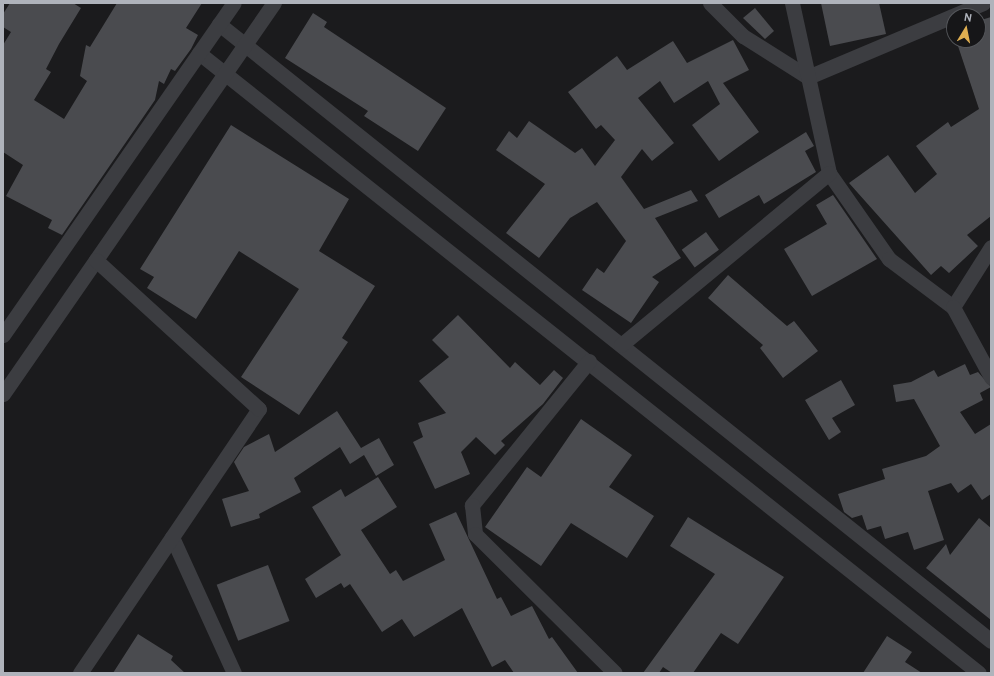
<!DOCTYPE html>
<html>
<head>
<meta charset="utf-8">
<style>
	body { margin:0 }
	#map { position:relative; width:994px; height:676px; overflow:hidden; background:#1b1b1d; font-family:Cabin,sans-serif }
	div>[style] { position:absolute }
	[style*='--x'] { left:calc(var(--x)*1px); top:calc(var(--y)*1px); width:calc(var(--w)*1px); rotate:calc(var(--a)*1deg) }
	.building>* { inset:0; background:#4a4b4f; transform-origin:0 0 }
	.street>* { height:15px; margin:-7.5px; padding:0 7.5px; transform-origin:7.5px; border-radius:7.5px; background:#3c3d41 }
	span { translate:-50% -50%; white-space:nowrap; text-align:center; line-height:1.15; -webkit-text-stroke:3px #161618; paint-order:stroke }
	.frame { position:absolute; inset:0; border:4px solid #afb3bb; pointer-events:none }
	.north { position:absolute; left:946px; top:8px; width:40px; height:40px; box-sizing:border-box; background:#161618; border:1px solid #535559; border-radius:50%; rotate:10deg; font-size:11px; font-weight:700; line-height:16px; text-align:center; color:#afb3bb }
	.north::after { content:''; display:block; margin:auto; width:14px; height:18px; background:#deae51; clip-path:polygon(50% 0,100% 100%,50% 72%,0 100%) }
</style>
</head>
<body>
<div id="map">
	<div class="building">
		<div style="clip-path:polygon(10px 3px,73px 3px,81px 8px,59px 44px,46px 69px,51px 72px,34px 100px,64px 119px,87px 81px,80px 76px,86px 45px,90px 47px,117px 3px,202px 3px,186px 28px,198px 35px,191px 49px,175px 71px,171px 69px,164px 84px,159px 81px,155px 100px,62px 235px,48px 228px,52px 220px,6px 196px,23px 165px,3px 152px,3px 45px,11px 32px,3px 27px,3px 14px)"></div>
		<div style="clip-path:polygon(821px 3px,879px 3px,886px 34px,830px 46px)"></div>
		<div style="clip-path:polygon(755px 8px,774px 31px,765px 39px,743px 18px)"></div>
		<div style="clip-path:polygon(313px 13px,327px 22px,324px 27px,446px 108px,418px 151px,364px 116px,368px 111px,285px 58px)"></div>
		<div style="clip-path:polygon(991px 17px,991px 216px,967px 235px,978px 246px,949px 273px,941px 266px,931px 275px,849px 183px,888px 155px,915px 193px,937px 174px,916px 146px,948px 122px,951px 127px,979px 109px,956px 40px,978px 40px,978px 21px)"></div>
		<div style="clip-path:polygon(733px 40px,749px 70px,723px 83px,759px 132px,719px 161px,692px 125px,720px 104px,708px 81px,674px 103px,660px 81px,638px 98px,674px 143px,652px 161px,642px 149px,621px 177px,644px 209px,691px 190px,698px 201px,655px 218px,681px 258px,652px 277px,659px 282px,631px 323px,582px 290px,597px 268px,604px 273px,626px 241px,597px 202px,570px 218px,539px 258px,506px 233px,545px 184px,496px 150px,509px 131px,517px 138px,529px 121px,575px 153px,582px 148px,595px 166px,615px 140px,601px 125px,596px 129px,568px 92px,617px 56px,627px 70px,673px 41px,687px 63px)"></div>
		<div style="clip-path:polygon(231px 125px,349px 199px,319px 251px,375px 286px,342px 338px,348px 342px,299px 415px,241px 377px,299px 289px,239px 251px,196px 319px,147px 288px,154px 277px,140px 269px)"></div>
		<div style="clip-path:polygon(806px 132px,814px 146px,805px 151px,816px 172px,764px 204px,759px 195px,719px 218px,705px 195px)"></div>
		<div style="clip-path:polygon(833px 195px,877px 259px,812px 296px,784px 249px,827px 224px,816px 205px)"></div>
		<div style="left:706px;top:232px;width:22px;height:30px;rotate:54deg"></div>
		<div style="clip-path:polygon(728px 275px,787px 326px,794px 321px,818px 351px,783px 378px,760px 348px,763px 345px,708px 298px)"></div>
		<div style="clip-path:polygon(458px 315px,510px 368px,515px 362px,540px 385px,554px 370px,563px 378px,543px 404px,501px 441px,505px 445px,495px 455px,476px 437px,461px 452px,470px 474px,435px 489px,413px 442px,423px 437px,418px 423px,446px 413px,419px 381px,449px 357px,432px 340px)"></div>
		<div style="clip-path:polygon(965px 364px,970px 375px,978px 372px,991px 387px,980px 393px,983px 400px,960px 412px,975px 434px,991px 424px,991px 494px,982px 500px,971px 484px,958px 493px,951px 483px,928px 491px,944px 540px,914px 550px,908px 532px,885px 539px,881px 526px,867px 530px,862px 515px,852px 518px,844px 512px,838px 494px,885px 479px,882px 469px,926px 456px,940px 446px,914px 399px,896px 402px,893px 385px,911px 382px,934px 370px,938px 377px)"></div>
		<div style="clip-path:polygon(841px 380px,855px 405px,832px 418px,841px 432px,829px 440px,805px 400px)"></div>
		<div style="clip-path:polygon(337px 411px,361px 448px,379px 438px,394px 465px,376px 476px,364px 455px,350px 464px,340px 447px,294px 478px,301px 492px,259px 514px,260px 518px,231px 527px,222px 499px,249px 491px,234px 462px,244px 447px,269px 434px,275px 452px)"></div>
		<div style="clip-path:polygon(581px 419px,632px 455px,609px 487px,654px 516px,627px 558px,571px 523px,541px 566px,485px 527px,527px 467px,541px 477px)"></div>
		<div style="clip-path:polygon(378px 477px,397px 507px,361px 530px,390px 574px,396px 570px,403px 581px,445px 560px,429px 524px,456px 512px,497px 599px,501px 597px,511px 616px,532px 606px,549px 639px,552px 637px,578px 673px,514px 673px,505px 660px,492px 667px,462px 608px,414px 637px,402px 619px,382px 632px,350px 584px,344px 588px,341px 583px,316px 598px,305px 579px,341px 555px,312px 507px,341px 489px,345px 497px)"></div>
		<div style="clip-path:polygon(688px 517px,784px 577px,738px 644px,721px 633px,693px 673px,672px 673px,663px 667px,659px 673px,643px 673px,715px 574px,670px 546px)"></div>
		<div style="clip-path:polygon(979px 518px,991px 528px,991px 620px,926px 568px,946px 544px,950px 555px)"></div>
		<div style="left:268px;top:565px;width:60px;height:55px;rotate:69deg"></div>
		<div style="clip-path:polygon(138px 634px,173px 656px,171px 660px,185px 673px,113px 673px)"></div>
		<div style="clip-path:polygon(887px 636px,912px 652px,905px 662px,922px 673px,863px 673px)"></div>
	</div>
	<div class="street">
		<div style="--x:710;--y:3;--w:47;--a:45"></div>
		<div style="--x:743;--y:36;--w:77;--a:32.2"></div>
		<div style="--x:808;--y:77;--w:190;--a:-22.9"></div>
		<div style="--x:792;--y:3;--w:174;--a:77.7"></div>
		<div style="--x:829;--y:173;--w:105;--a:55.1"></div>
		<div style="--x:889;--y:259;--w:80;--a:36.9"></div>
		<div style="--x:219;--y:24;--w:988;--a:38.63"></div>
		<div style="--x:199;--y:53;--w:996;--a:38.48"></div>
		<div style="--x:991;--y:247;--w:71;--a:122.3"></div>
		<div style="--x:953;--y:307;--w:80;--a:61.5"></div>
		<div style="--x:3;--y:335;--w:404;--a:-55.2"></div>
		<div style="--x:621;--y:345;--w:270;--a:-39.6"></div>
		<div style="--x:589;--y:361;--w:186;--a:129.1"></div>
		<div style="--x:472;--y:505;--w:29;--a:84"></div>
		<div style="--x:475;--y:534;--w:197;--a:44.8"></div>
		<div style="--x:3;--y:394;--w:476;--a:-55.3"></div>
		<div style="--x:172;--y:537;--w:149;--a:65.5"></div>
		<div style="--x:80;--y:673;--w:319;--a:-55.9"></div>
		<div style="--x:259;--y:409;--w:221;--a:-137.6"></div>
	</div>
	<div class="frame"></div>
	<div class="north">N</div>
</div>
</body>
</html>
